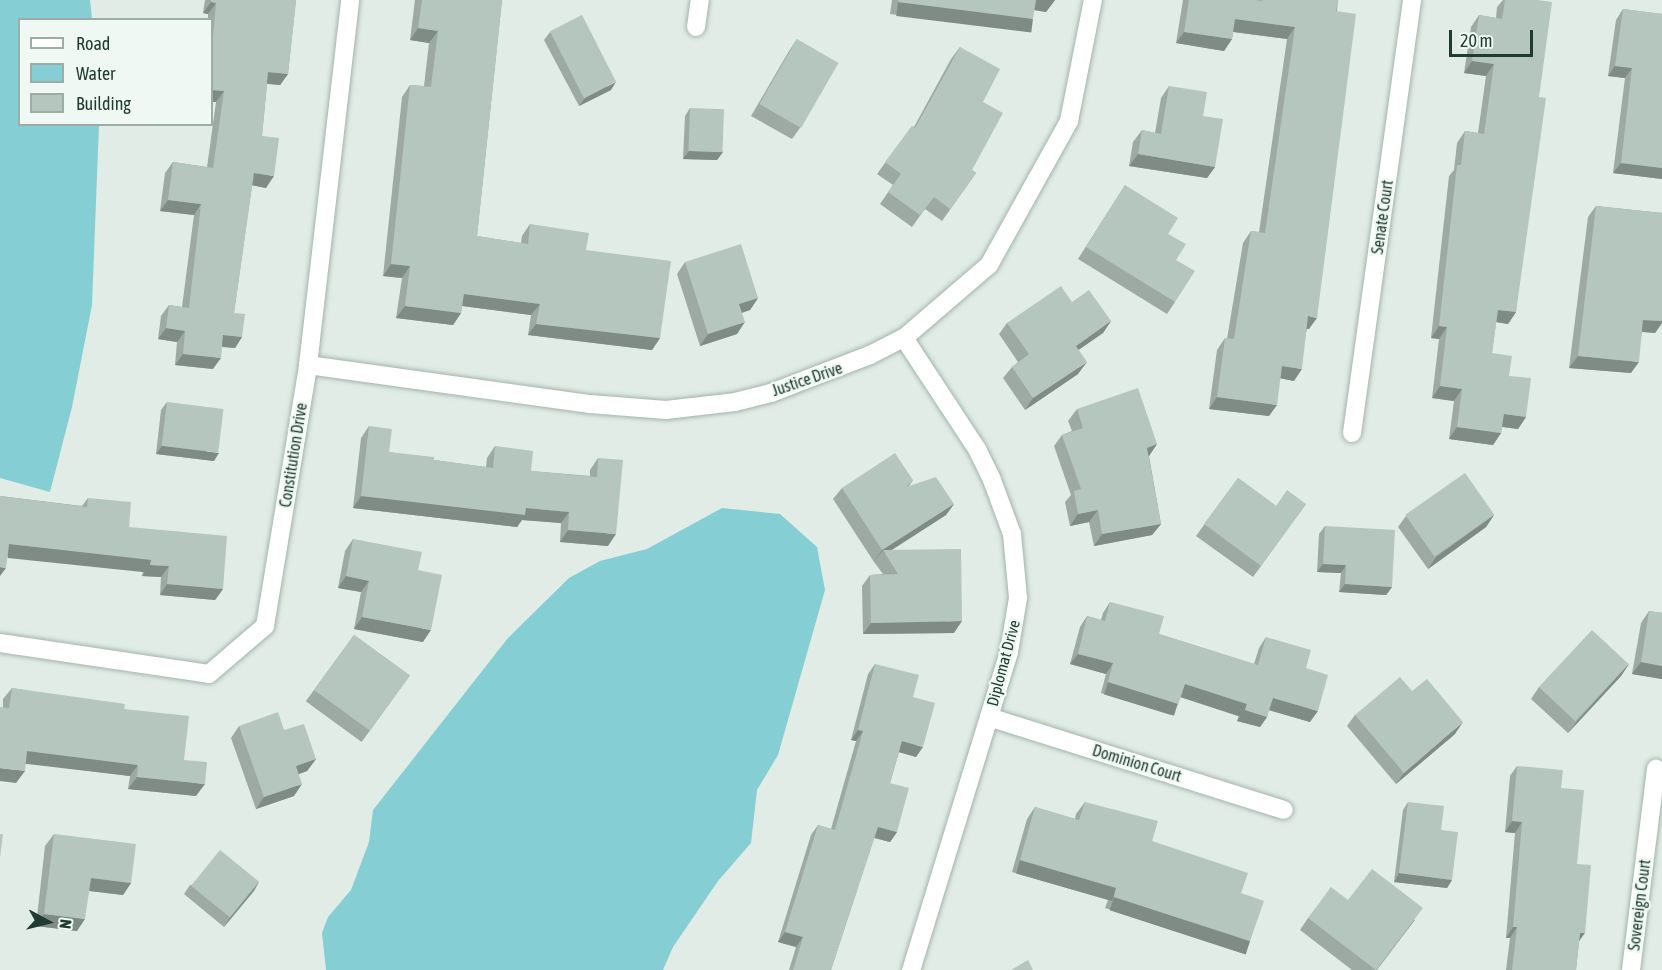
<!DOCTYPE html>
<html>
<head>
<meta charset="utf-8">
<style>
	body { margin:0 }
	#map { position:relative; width:1662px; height:970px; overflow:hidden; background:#e0ece5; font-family:"Asap Condensed",sans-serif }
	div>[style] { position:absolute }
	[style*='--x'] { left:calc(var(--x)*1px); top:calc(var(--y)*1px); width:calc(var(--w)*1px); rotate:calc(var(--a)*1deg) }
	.water>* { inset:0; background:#85ced4 }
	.roads { filter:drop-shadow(0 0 2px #a3b4ac) drop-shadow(0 0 2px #a3b4ac) }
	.minor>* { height:18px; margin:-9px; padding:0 9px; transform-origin:9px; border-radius:9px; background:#fff }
	.wall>* { inset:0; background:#9caaa3; transform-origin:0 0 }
	.shaded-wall>* { inset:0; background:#7f8b85; transform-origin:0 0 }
	.building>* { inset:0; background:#b5c6be; transform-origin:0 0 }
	span { translate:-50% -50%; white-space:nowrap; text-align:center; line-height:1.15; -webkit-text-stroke:5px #f0f8f3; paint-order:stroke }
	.street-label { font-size:16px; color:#203c32 }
	.legend { position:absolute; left:18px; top:18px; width:195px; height:108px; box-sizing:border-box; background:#f0f8f3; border:2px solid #9dada6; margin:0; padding:8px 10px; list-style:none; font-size:18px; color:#203c32 }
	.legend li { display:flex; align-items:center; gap:12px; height:30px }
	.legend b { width:30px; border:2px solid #9dada6 }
	.north { position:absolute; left:18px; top:892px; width:60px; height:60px; -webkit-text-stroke:4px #f0f8f3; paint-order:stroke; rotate:97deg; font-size:16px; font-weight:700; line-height:24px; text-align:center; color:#203c32 }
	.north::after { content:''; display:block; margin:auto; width:21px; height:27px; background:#203c32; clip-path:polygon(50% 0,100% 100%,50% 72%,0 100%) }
	.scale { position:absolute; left:1449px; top:30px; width:84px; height:27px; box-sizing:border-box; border:3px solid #203c32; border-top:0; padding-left:8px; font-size:18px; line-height:21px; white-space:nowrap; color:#203c32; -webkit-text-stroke:4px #f0f8f3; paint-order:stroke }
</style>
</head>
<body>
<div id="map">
	<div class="water">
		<div style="clip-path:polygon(0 0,90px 0,92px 19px,20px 20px,20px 124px,99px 125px,92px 305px,72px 407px,50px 492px,0 478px)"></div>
		<div style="clip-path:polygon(722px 508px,780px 514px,817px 547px,825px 590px,778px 755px,757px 790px,751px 843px,718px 881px,673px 947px,663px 970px,326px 970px,322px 933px,328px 917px,351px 890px,369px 842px,373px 810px,508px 638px,569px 578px,600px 561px,647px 549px)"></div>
	</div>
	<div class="roads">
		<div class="minor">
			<div style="--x:696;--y:27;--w:27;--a:-82"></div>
			<div style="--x:904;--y:338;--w:133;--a:56.7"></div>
			<div style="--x:977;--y:449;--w:34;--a:64"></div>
			<div style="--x:992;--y:480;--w:58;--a:69.7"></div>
			<div style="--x:1012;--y:534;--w:64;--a:84.6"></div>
			<div style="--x:1018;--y:598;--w:55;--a:99.5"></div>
			<div style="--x:1009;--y:652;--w:333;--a:107.1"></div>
			<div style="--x:308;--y:365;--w:285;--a:7.9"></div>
			<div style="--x:590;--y:404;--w:76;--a:4.5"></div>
			<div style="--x:666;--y:410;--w:69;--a:-6.6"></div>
			<div style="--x:735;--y:402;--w:37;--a:-14"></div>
			<div style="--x:771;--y:393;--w:106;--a:-21"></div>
			<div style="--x:870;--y:355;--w:38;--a:-27"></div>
			<div style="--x:904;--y:338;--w:112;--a:-40.7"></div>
			<div style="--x:989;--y:265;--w:165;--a:-60.9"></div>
			<div style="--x:1069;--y:121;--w:123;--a:-78.8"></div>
			<div style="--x:1352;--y:433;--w:437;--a:-82.1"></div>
			<div style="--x:0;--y:643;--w:211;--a:8.4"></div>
			<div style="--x:209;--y:674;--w:74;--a:-40.6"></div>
			<div style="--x:265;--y:626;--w:265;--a:-80.6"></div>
			<div style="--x:308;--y:365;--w:367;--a:-83.4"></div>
			<div style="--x:989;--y:717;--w:309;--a:17.5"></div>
			<div style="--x:1631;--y:970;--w:203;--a:-82.9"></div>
		</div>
	</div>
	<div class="wall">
		<div style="clip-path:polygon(205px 0,296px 0,288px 74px,280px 85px,267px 84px,262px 136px,266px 188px,252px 185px,234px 313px,242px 337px,235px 348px,222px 347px,213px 369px,175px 365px,177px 342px,158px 339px,161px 316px,169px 305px,182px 307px,194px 215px,160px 211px,165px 173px,173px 162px,207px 167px,216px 102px,212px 102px,212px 20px,208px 20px,208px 14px,203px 13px)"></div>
		<div style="clip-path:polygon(415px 0,502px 0,477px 236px,521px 243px,522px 236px,530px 224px,586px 250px,660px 338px,652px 350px,528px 335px,531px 315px,462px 306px,461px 313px,453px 325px,396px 318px,402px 278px,383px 276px,402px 97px,410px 85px,424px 86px,429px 43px,410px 40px)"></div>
		<div style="clip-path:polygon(892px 0,1055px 0,1046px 12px,1034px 10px,1025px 31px,890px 14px)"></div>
		<div style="clip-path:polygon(1183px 0,1338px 0,1309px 329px,1307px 329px,1294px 381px,1280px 378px,1269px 416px,1209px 409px,1217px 350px,1225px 338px,1227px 339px,1243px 243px,1251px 231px,1259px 232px,1287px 39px,1233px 32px,1232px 39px,1224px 51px,1176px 43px)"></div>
		<div style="clip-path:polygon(1503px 0,1537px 0,1539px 97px,1516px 312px,1508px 324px,1496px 322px,1492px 353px,1509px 376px,1526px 417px,1518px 429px,1502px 427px,1501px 433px,1493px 445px,1449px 439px,1454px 401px,1432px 398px,1439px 339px,1431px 338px,1449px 176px,1454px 170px,1457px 143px,1465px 131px,1478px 133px,1486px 76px,1464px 73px,1471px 27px,1479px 15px,1496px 18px,1497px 7px)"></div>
		<div style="clip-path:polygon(1623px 9px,1662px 14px,1662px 179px,1613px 173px,1625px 78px,1608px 76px,1616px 20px)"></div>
		<div style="clip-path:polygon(550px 32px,611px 90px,579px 106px,544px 40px)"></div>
		<div style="clip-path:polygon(797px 39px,800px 128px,792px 139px,751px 116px,789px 51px)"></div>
		<div style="clip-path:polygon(960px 47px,983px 102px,972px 170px,976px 173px,942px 221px,925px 209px,912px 227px,880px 204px,893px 185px,877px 174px,912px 126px,914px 127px,951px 59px)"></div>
		<div style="clip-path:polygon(1169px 86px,1203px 116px,1215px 167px,1207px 178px,1129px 166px,1133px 142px,1142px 130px,1155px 133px,1161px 98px)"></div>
		<div style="clip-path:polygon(690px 108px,723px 152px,717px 160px,683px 159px,685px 116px)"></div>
		<div style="clip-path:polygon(1125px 185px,1168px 234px,1176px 260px,1175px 302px,1167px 314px,1078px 259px)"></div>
		<div style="clip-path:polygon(1596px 206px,1662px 213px,1662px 323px,1655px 333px,1642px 332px,1631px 373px,1569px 368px,1588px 217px)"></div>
		<div style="clip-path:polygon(685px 262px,758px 298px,750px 310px,742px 313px,737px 334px,700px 346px,677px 274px)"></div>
		<div style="clip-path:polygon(1072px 302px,1111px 321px,1103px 333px,1078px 350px,1078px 374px,1025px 410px,1003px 378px,1012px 367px,1018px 362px,999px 334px,1007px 323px)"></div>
		<div style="clip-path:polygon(167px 402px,214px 461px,156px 454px,161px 410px)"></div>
		<div style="clip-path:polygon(1077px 409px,1157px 444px,1149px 456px,1161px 524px,1152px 535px,1094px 546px,1089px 522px,1070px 526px,1065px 502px,1071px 495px,1054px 446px,1062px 435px,1072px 431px,1068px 421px)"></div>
		<div style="clip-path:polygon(369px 426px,389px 452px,434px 460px,486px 467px,487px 458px,495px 446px,531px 471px,590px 476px,590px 470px,598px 458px,608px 546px,560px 542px,561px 523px,522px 520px,517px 527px,353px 508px,361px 438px)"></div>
		<div style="clip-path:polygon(1238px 478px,1276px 506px,1306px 504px,1253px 577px,1196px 536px)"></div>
		<div style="clip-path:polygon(913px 480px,909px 486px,954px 504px,946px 515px,892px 550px,954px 633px,863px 634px,862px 586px,870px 575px,883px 574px,874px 562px,875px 561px,874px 562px,833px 499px,842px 488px)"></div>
		<div style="clip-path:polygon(0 496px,82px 506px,88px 498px,129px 527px,223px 589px,215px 600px,160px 595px,161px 577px,142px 576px,143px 571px,7px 556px)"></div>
		<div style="clip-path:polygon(1494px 515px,1486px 527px,1428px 569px,1398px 527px,1406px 516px)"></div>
		<div style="clip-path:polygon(1325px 526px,1392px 587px,1386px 595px,1339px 592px,1341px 573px,1317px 572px,1319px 534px)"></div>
		<div style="clip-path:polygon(353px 539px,418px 570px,423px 642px,354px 629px,361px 592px,338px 588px,345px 551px)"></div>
		<div style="clip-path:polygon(1110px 602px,1159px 634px,1254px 664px,1259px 648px,1266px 637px,1306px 668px,1310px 722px,1269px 710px,1267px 717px,1260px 727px,1237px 721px,1239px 715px,1181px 696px,1178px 704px,1171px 715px,1101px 693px,1106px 674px,1070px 664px,1080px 627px,1087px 616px,1101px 620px,1103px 613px)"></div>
		<div style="clip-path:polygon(1649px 611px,1662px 613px,1662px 679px,1632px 674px,1641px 623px)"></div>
		<div style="left:354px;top:635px;width:69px;height:82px;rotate:36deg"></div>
		<div style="clip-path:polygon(875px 664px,913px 697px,916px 757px,899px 752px,890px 783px,897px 832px,890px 842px,874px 838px,831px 970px,833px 970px,789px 970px,796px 947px,778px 942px,811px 835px,818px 825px,831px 829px,856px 741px,851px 740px,868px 674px)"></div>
		<div style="clip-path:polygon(1629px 664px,1621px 676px,1568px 733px,1531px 699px,1539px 687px)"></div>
		<div style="clip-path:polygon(12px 688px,124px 709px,184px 760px,196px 796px,128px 789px,130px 776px,26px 763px,16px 783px,3px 707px,3px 699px)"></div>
		<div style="clip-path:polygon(1412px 691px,1455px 734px,1396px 784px,1347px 726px,1355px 715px)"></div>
		<div style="clip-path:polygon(239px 726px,284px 730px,316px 759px,307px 771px,299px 774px,294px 796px,256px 809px,231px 738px)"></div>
		<div style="clip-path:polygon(1517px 766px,1561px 788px,1577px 864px,1579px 942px,1576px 970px,1506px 970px,1510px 938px,1506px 938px,1515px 833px,1505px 832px,1510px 776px)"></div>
		<div style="clip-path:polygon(1085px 802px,1241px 893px,1250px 941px,1242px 953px,1105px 908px,1108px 900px,1012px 872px,1027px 819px,1035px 807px,1075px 819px,1076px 814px)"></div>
		<div style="clip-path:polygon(1408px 802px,1441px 830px,1452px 880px,1447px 888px,1394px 882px,1403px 810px)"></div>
		<div style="clip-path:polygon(54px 834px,131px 883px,123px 895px,89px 891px,77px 931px,36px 926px,45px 846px)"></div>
		<div style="clip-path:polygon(259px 882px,224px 927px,184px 894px,190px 885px)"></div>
		<div style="clip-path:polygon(1348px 900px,1415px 920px,1377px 970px,1352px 970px,1300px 930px,1308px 918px)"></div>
	</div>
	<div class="shaded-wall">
		<div style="clip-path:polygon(1034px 0,1055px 0,1046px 12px,1028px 9px)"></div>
		<div style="clip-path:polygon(211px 2px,216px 3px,208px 14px,203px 13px)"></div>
		<div style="left:898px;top:2px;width:136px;height:14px;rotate:7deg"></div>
		<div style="clip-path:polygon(1235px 19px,1295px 27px,1287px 39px,1227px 31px)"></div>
		<div style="clip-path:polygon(418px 28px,438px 31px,429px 43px,410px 40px)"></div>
		<div style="clip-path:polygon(1184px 32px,1232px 39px,1224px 51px,1176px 43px)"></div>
		<div style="clip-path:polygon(1472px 61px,1494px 64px,1486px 76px,1464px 73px)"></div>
		<div style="clip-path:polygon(1615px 66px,1632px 68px,1625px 78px,1608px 76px)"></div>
		<div style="clip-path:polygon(268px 72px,288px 74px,280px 85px,261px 83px)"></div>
		<div style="clip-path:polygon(616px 82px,611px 90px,579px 106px,585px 98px)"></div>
		<div style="clip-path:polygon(212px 90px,224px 91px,216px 102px,212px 102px)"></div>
		<div style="clip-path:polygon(689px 151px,723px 152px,717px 160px,683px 159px)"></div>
		<div style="clip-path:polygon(1138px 154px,1215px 167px,1207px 178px,1129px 166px)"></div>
		<div style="clip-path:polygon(1621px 163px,1662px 168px,1662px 179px,1613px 173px)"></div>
		<div style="clip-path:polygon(254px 173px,274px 176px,266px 188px,246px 184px)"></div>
		<div style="clip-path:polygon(168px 200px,201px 204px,194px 215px,160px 211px)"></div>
		<div style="clip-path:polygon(391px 264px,410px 266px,402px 278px,383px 276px)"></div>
		<div style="clip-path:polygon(464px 294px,540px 304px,531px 315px,455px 305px)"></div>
		<div style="clip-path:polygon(758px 298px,750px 310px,731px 316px,739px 304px)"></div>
		<div style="clip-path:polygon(405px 306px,461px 313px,453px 325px,396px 318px)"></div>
		<div style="clip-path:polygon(1498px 310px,1516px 312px,1508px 324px,1490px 321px)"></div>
		<div style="clip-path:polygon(1308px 316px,1317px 318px,1309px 329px,1300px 328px)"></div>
		<div style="clip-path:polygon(1643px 320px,1662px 321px,1662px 323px,1655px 333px,1635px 331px)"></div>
		<div style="clip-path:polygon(1111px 321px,1103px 333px,1067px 358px,1076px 346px)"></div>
		<div style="clip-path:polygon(745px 322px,737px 334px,700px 346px,708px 334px)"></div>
		<div style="clip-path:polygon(536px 324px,660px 338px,652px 350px,528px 335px)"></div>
		<div style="clip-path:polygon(1439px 326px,1447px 327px,1439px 339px,1431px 338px)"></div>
		<div style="clip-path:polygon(166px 328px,185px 331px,177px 342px,158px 339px)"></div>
		<div style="clip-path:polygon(223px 335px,242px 337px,235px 348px,215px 346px)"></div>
		<div style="clip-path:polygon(183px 354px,221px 358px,213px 369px,175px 365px)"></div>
		<div style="clip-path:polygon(1578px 356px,1639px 362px,1631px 373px,1569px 368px)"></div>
		<div style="clip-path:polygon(1087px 362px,1078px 374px,1025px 410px,1033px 398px)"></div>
		<div style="clip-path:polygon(1282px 366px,1302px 369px,1294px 381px,1274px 377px)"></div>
		<div style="clip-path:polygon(1440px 386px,1462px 389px,1454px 401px,1432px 398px)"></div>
		<div style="clip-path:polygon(1217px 397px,1277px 405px,1269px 416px,1209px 409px)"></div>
		<div style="clip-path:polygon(1504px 414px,1526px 417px,1518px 429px,1496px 426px)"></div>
		<div style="clip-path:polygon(1457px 427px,1501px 433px,1493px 445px,1449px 439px)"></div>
		<div style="clip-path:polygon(1157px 444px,1149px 456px,1139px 460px,1147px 448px)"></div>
		<div style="clip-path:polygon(162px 446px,219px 453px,214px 461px,156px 454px)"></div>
		<div style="clip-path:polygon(361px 496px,526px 508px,569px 512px,561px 523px,522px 520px,517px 527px,353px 508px)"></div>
		<div style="clip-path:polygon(954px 504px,946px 515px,885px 554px,883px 550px,874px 562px,882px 550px)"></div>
		<div style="clip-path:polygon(1098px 510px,1089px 522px,1070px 526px,1078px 514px)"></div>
		<div style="clip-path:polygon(1494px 515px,1486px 527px,1428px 569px,1436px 557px)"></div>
		<div style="clip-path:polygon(1161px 524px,1152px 535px,1094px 546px,1102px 534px)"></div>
		<div style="clip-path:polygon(568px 530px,616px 534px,608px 546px,560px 542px)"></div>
		<div style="left:9px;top:544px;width:143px;height:14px;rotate:6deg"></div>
		<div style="clip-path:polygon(1323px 564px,1346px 565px,1341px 573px,1317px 572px)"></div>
		<div style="clip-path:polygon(150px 565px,169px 566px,161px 577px,142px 576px)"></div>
		<div style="clip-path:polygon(0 567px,6px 568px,0 576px)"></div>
		<div style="clip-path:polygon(346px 576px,369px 581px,361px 592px,338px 588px)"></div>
		<div style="clip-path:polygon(167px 584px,223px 589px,215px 600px,160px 595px)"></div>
		<div style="clip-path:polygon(1345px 584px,1392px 587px,1386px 595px,1339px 592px)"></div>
		<div style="clip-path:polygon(362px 617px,431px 630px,423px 642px,354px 629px)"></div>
		<div style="clip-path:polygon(962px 621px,954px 633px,863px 634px,871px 623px)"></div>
		<div style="clip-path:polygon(1078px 654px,1113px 663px,1106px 674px,1070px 664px)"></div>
		<div style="clip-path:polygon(1641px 662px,1662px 666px,1662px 679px,1632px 674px)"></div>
		<div style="clip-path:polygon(1629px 664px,1621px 676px,1568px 733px,1577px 721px)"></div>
		<div style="left:1108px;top:682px;width:73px;height:13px;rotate:17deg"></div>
		<div style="left:1185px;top:684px;width:65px;height:14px;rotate:18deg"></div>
		<div style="clip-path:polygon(1273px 698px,1318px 711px,1310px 722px,1265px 709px)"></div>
		<div style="clip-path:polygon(1245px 710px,1267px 717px,1260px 727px,1237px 721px)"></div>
		<div style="clip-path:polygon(1463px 722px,1455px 734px,1396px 784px,1404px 773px)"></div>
		<div style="clip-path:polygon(858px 730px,863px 731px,856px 741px,851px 740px)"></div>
		<div style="clip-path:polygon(902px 741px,923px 747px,916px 757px,895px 751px)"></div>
		<div style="clip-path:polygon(27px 751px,138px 765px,130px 776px,19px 763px)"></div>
		<div style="clip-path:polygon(316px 759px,307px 771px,288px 778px,296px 766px)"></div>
		<div style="clip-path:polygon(0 768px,25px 771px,16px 783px,0 781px)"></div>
		<div style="clip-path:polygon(137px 777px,205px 784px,196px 796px,128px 789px)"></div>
		<div style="clip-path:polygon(302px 784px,294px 796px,256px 809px,264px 797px)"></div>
		<div style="clip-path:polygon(1512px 821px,1522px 822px,1515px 833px,1505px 832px)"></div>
		<div style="clip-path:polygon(878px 827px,897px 832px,890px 842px,871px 837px)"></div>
		<div style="left:1020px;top:860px;width:100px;height:14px;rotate:16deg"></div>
		<div style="clip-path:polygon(1399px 873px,1452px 880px,1447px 888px,1394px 882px)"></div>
		<div style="clip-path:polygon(91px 878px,131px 883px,123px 895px,82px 890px)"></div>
		<div style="clip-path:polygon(259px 882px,254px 891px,224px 927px,229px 919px)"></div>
		<div style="left:1114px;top:897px;width:143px;height:14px;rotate:18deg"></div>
		<div style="clip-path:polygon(44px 914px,85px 919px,77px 931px,36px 926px)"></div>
		<div style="clip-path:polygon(1513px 927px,1517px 927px,1510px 938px,1506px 938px)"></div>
		<div style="clip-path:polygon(785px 932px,803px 937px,796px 947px,778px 942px)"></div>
		<div style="clip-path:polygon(1580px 933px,1585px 933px,1577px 944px)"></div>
	</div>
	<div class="building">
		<div style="clip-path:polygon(211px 0,296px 0,288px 74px,268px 72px,262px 136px,279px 138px,274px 176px,254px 173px,234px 313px,245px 314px,242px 337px,223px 335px,221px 358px,183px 354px,185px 331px,166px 328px,169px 305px,189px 308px,201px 204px,168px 200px,173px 162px,213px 168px,224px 91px,212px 90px,212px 47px,216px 3px,211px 2px)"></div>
		<div style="clip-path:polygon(422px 0,502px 0,477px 236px,528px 244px,530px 224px,589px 233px,586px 250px,671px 261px,660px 338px,536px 324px,540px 304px,464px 294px,461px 313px,405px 306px,410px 266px,391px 264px,410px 85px,431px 87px,438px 31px,418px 28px)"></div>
		<div style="clip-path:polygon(899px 0,1036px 0,1033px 19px,898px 2px)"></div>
		<div style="clip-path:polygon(1189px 0,1255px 0,1262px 1px,1262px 0,1338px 0,1336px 11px,1356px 14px,1317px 318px,1308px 316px,1302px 369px,1282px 366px,1277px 405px,1217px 397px,1225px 338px,1234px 339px,1251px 231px,1265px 233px,1295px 27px,1235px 19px,1232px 39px,1184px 32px)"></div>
		<div style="clip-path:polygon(1505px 0,1537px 0,1552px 2px,1539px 97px,1546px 98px,1516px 312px,1498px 310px,1492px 353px,1512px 356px,1509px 376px,1531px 378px,1526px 417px,1504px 414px,1501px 433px,1457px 427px,1462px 389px,1440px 386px,1447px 327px,1439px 326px,1457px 165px,1461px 165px,1465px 131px,1484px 134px,1494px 64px,1472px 61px,1479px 15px,1502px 19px)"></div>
		<div style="clip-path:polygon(1623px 9px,1662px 14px,1662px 168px,1621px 163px,1632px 68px,1615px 66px)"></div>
		<div style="left:582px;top:15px;width:75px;height:36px;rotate:63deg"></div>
		<div style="left:797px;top:39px;width:48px;height:75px;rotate:30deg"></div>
		<div style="clip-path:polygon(960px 47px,1000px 69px,983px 102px,1003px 113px,972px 170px,976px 173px,950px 209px,934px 197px,920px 215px,888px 192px,901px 174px,885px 162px,912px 126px,915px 128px)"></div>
		<div style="clip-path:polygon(1169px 86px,1207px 92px,1203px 116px,1223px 119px,1215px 167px,1138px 154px,1142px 130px,1161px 134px)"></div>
		<div style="left:690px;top:108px;width:34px;height:43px;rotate:2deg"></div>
		<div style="clip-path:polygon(1125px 185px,1178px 218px,1168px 234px,1186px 244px,1176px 260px,1195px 271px,1175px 302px,1086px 247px)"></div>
		<div style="clip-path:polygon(1596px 206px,1662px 213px,1662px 321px,1643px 320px,1639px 362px,1578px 356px)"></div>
		<div style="clip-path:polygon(741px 244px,758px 298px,739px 304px,745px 322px,708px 334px,685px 262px)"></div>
		<div style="clip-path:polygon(1061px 286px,1072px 302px,1089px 290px,1111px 321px,1076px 346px,1087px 362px,1033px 398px,1012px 367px,1029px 354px,1007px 323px)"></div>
		<div style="clip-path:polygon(1138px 388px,1157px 444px,1147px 448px,1161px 524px,1102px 534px,1098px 510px,1078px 514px,1074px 491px,1081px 489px,1062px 435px,1083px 428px,1077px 409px)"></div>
		<div style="left:167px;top:402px;width:57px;height:44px;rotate:7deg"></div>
		<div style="clip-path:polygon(369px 426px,392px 429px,389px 452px,434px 457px,434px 460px,493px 468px,495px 446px,533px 451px,531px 471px,597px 477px,598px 458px,623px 460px,616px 534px,568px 530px,569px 512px,526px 508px,525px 515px,361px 496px)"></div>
		<div style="clip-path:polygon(895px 453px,913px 480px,906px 487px,936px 477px,954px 504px,882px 550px,842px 488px)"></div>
		<div style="left:1465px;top:473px;width:51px;height:73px;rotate:55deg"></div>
		<div style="clip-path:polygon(1238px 478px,1276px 506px,1287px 490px,1306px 504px,1261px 566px,1204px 524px)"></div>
		<div style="clip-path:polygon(0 496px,87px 507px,88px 498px,131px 502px,129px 527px,227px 536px,223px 589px,167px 584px,169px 566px,150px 565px,151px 560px,9px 544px,6px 568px,0 567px)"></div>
		<div style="clip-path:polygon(1325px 526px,1395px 530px,1392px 587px,1345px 584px,1346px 565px,1323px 564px)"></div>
		<div style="clip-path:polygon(353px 539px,422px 552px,418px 570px,442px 575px,431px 630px,362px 617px,369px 581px,346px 576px)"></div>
		<div style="clip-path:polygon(961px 549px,962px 621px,871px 623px,870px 575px,898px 574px,883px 550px)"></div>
		<div style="clip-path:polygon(1110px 602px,1164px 616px,1159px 634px,1258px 665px,1266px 637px,1311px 650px,1306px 668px,1328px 675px,1318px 711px,1273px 698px,1267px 717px,1245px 710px,1247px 704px,1185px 684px,1178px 704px,1108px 682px,1113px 663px,1078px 654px,1087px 616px,1105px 621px)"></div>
		<div style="clip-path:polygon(1649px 611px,1662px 613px,1662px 666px,1641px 662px)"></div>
		<div style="left:1592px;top:630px;width:50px;height:78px;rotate:43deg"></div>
		<div style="left:354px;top:635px;width:69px;height:68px;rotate:36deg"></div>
		<div style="clip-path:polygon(875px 664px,919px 675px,913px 697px,935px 703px,923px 747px,902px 741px,890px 783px,909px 788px,897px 832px,878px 827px,831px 970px,833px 970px,793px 970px,803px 937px,785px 932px,818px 825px,835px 830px,863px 731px,858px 730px)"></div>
		<div style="clip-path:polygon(1400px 677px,1412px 691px,1427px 679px,1463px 722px,1404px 773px,1355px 715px)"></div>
		<div style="clip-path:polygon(12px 688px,125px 704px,124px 709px,189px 716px,184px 760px,207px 762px,205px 784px,137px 777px,138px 765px,27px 751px,25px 771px,0 768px,0 707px,9px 708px)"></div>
		<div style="clip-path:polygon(278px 712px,284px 730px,304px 724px,316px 759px,296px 766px,302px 784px,264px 797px,239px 726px)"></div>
		<div style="clip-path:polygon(1517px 766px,1563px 770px,1561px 788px,1584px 790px,1577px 864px,1591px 865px,1585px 933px,1580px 933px,1576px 970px,1512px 970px,1517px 927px,1513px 927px,1522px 822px,1512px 821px)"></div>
		<div style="clip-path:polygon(1085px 802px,1158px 821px,1152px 841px,1248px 873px,1241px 893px,1264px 901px,1250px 941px,1114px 897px,1116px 888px,1020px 860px,1035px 807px,1079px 820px)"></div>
		<div style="clip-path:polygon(1408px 802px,1444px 806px,1441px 830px,1458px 832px,1452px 880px,1399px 873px)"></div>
		<div style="clip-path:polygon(0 834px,3px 834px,0 858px)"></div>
		<div style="clip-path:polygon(54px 834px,136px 844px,131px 883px,91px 878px,85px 919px,44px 914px)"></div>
		<div style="left:220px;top:850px;width:50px;height:46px;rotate:39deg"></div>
		<div style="clip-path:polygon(1372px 869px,1423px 908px,1376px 970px,1308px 918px,1331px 887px,1348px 900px)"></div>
		<div style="clip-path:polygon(1028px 960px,1033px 970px,1011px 970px)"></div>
	</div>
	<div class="street-label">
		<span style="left:1382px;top:217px;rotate:-82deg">Senate Court</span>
		<span style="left:807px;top:379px;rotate:-19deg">Justice Drive</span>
		<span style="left:293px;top:455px;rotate:-81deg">Constitution Drive</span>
		<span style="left:1003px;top:663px;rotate:-75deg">Diplomat Drive</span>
		<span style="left:1137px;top:763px;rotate:17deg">Dominion Court</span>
		<span style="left:1639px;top:905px;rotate:-83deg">Sovereign Court</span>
	</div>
	<ul class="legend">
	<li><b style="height:8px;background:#fff"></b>Road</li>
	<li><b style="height:16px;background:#85ced4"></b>Water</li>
	<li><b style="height:16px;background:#b5c6be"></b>Building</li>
	</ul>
	<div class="north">N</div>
	<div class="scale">20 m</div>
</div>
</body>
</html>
